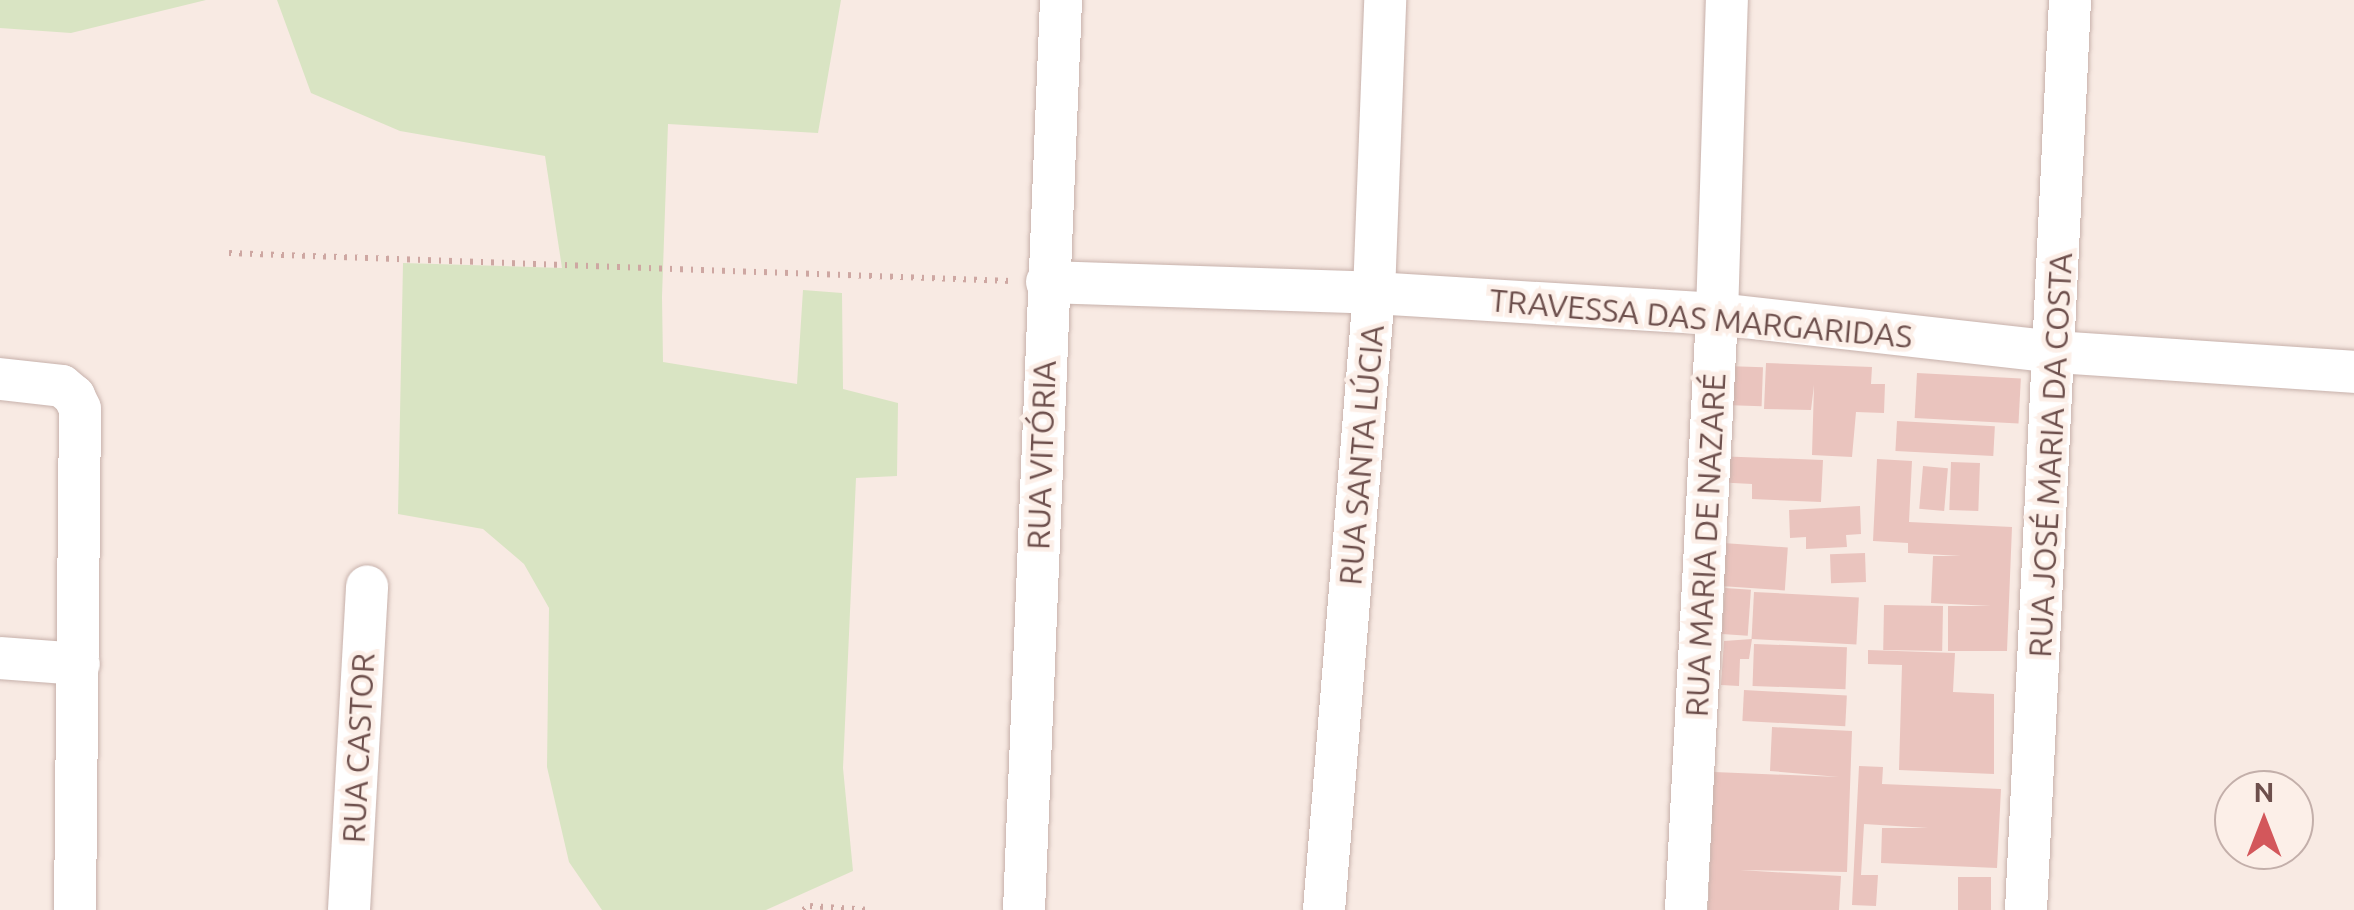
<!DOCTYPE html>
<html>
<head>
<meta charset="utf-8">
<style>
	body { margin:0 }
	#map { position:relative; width:2354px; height:910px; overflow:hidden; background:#f8eae3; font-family:Ubuntu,sans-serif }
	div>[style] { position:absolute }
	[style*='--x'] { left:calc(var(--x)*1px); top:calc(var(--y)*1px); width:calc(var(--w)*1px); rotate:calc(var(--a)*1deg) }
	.green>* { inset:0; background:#d9e4c3 }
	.building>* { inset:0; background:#eac4be; transform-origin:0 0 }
	.path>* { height:6px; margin-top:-3px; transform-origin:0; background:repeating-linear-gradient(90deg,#cea7a2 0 2.5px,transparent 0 10.5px) }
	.roads { filter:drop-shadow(0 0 2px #c7b1ab) drop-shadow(0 0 2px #c7b1ab) }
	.minor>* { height:42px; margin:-21px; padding:0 21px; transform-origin:21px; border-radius:21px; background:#fff }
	span { translate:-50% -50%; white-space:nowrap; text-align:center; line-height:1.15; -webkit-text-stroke:9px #fcefe8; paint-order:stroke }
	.street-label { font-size:32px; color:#6d4f4c }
	.north { position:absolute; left:2214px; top:770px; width:100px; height:100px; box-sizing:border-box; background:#fcefe8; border:2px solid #c3afaa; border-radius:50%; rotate:0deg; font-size:28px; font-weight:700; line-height:40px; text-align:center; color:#6d4f4c }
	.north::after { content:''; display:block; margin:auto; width:35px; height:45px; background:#d3575b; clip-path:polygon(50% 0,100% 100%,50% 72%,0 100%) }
</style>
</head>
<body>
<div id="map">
	<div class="green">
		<div style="clip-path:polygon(0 0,206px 0,71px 33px,0 28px)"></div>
		<div style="clip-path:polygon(277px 0,841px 0,818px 133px,668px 124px,662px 297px,663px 362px,797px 384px,803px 290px,842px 293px,843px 389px,898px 403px,897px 476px,856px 478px,843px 768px,853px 871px,766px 910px,602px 910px,569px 862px,547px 767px,549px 608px,524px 564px,483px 529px,398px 514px,403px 263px,562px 268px,545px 156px,400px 131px,311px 93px)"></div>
	</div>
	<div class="building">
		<div style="clip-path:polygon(1766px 363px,1872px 367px,1871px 384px,1885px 384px,1884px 413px,1856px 412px,1852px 457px,1812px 455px,1814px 385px,1811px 410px,1764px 409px)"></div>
		<div style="left:1726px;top:366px;width:37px;height:39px;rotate:2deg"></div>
		<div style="left:1917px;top:373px;width:104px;height:45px;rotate:3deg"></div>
		<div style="left:1897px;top:421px;width:98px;height:30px;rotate:3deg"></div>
		<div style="clip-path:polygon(1715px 456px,1823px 460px,1821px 502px,1752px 499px,1752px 484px,1714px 482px)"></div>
		<div style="clip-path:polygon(1877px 459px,1912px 461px,1909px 522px,2012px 527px,2007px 651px,1948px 651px,1948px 606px,1991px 606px,1931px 603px,1933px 556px,1961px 556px,1908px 553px,1908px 543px,1873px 541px)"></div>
		<div style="left:1951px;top:462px;width:29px;height:48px;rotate:2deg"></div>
		<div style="left:1923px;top:466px;width:25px;height:43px;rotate:5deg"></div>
		<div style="clip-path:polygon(1860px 506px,1861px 534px,1846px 535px,1847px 547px,1806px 549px,1806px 537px,1790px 538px,1789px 510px)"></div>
		<div style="left:1709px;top:542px;width:79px;height:43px;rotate:4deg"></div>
		<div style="left:1865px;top:553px;width:29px;height:35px;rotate:88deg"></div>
		<div style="left:1725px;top:588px;width:26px;height:46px;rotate:4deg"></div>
		<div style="left:1754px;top:592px;width:105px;height:47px;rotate:3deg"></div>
		<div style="left:1884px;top:605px;width:59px;height:45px;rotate:1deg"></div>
		<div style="clip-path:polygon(1752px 639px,1749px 659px,1740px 659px,1739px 686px,1721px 685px,1724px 641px)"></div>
		<div style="left:1754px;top:644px;width:93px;height:42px;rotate:2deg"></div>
		<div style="clip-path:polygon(1868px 650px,1955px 653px,1953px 692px,1994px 694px,1994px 774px,1899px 770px,1902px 665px,1868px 664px)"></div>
		<div style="left:1744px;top:690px;width:103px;height:31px;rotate:3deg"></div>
		<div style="clip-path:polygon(1772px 727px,1852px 731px,1847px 872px,1740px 870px,1841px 876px,1839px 910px,1708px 910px,1714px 772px,1839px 777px,1770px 771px)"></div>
		<div style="clip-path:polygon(1859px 766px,1883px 767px,1882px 784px,2001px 789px,1997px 868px,1881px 863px,1882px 828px,1928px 828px,1864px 824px,1861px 875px,1878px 875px,1876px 906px,1852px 905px)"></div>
		<div style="left:1958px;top:877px;width:33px;height:33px"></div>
	</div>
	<div class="path">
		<div style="--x:229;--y:253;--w:783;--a:2.05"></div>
		<div style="--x:803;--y:910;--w:8;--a:-30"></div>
		<div style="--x:810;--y:906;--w:61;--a:3.8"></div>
	</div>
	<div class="roads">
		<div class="minor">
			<div style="--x:1047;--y:282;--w:327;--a:1.9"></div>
			<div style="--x:1374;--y:293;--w:344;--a:3.5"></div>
			<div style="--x:1717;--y:314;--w:341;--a:6.4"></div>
			<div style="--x:2056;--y:352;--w:299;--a:3.8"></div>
			<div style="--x:0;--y:379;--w:62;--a:6.4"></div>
			<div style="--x:62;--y:386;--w:16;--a:40"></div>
			<div style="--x:74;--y:396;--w:14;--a:65"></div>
			<div style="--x:80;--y:409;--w:501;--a:90.57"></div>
			<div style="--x:0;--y:658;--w:79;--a:4.3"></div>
			<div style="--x:349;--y:910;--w:324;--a:-86.8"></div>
			<div style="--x:1024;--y:910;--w:911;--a:-87.67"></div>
			<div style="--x:1324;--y:910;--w:619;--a:-85.37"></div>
			<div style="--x:1374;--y:293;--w:293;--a:-87.8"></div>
			<div style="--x:1686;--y:910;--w:597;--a:-87.02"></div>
			<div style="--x:1717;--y:314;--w:314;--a:-88.2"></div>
			<div style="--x:2026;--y:910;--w:911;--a:-87.23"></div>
		</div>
	</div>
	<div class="street-label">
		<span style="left:1701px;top:318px;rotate:5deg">TRAVESSA DAS MARGARIDAS</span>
		<span style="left:1041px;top:455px;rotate:-88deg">RUA VITÓRIA</span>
		<span style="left:1361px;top:455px;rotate:-85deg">RUA SANTA LÚCIA</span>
		<span style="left:2050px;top:455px;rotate:-87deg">RUA JOSÉ MARIA DA COSTA</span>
		<span style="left:1705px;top:545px;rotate:-87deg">RUA MARIA DE NAZARÉ</span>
		<span style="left:358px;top:748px;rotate:-87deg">RUA CASTOR</span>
	</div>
	<div class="north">N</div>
</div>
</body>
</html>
